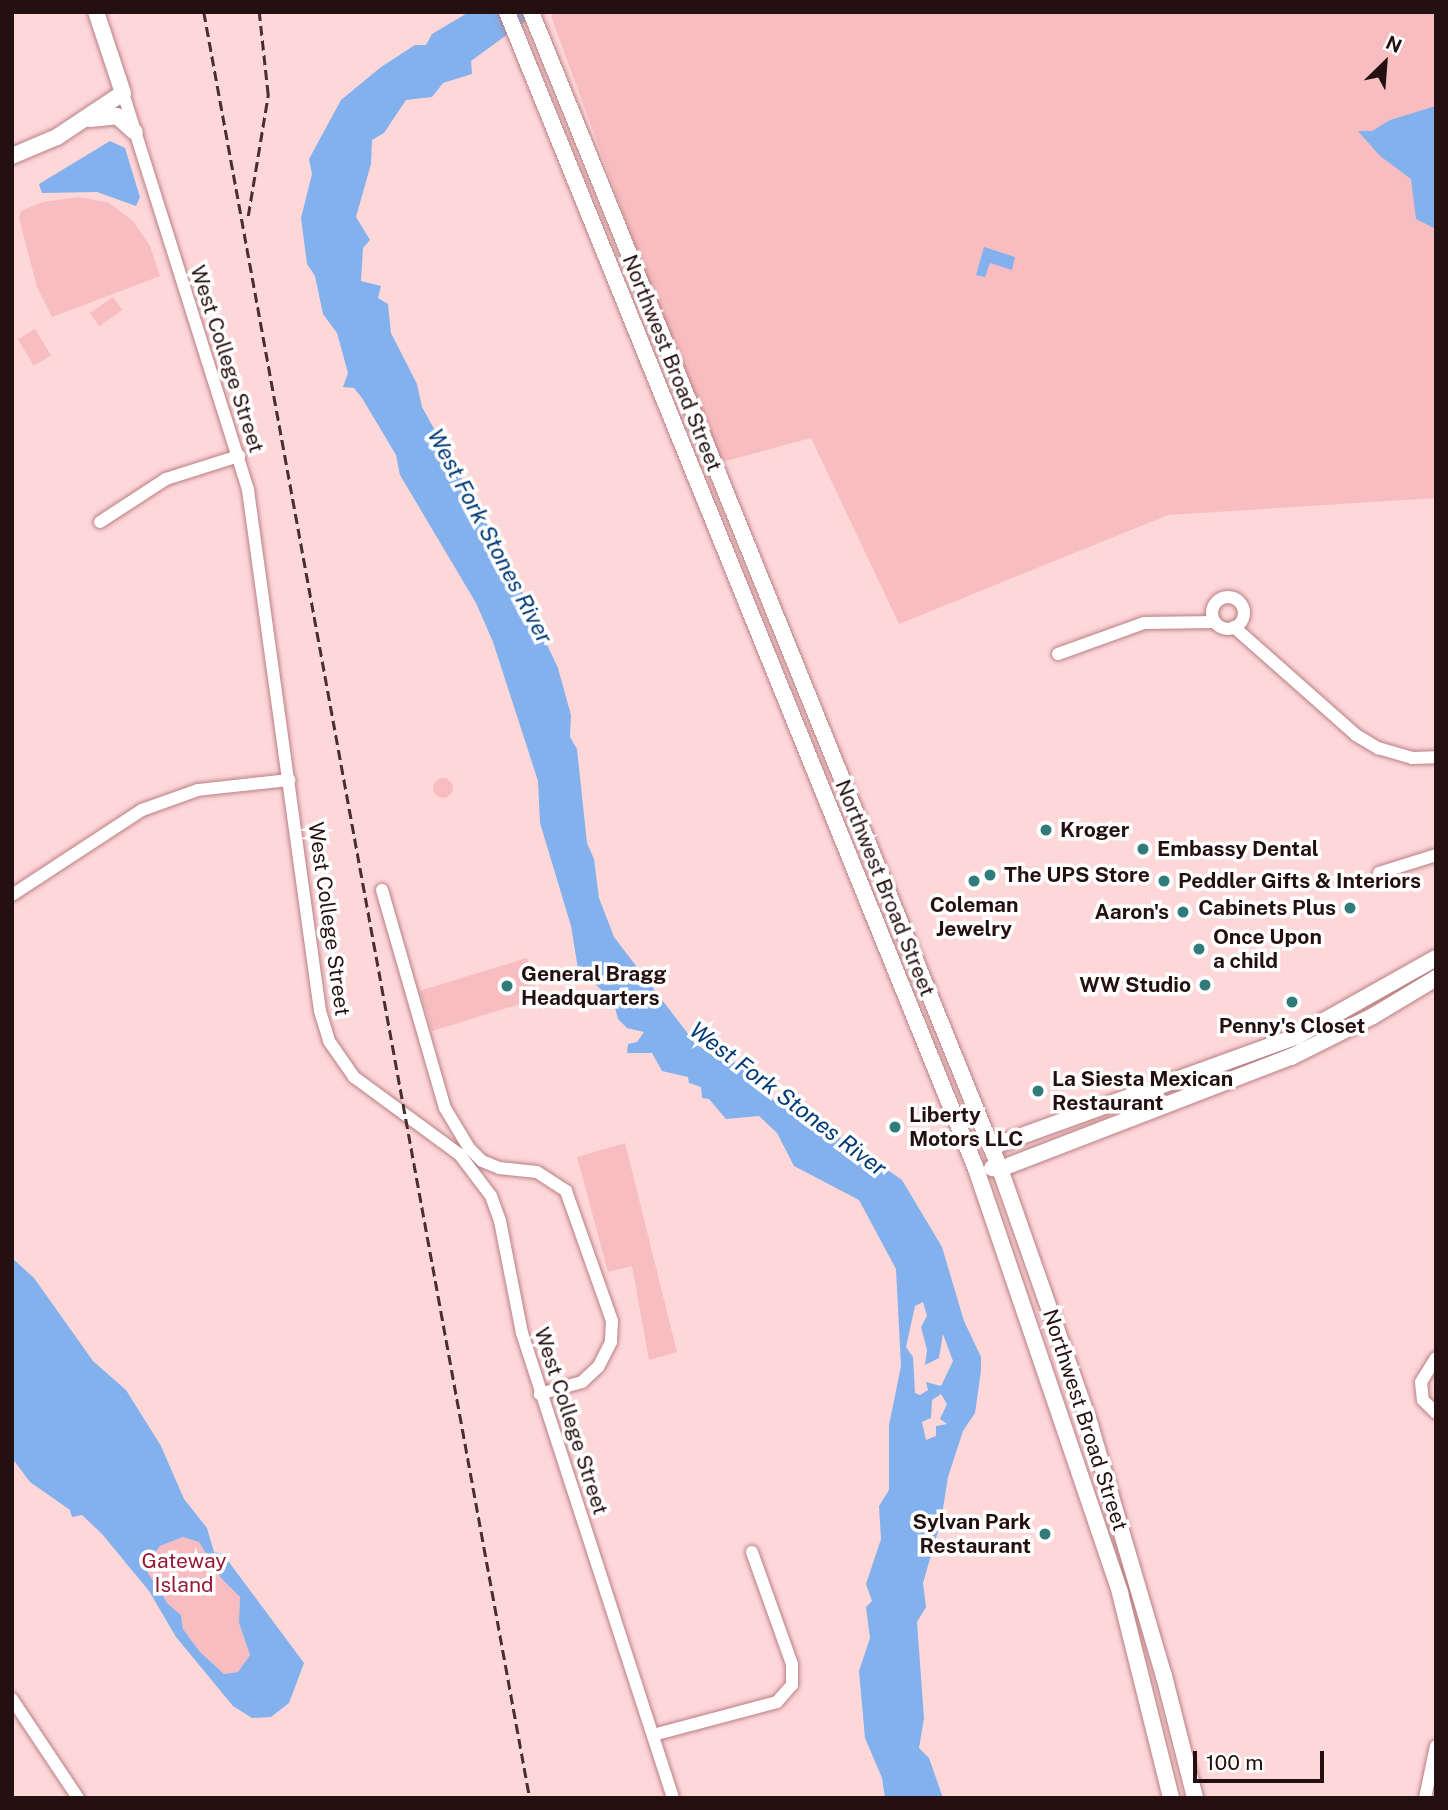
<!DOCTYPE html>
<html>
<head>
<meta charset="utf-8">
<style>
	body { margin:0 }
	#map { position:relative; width:1448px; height:1810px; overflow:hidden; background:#fed7d9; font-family:"Public Sans",sans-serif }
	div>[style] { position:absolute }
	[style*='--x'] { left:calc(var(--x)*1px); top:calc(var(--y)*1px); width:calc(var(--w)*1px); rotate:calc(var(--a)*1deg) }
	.green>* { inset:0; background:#f7bdc0; transform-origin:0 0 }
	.round { border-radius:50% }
	.water>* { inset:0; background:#82b1ed }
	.roads { filter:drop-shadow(0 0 2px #b87f82) drop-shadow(0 0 2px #b87f82) }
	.minor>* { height:12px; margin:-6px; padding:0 6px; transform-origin:6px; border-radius:6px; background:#fff }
	.minor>.ring { margin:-6px; padding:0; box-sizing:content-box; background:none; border:12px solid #fff; border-radius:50% }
	.major>* { height:16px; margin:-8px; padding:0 8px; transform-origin:8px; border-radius:8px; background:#fff }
	.rail>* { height:2.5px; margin-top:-1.25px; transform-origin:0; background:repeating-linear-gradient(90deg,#472f31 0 10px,transparent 0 15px) }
	.dots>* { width:19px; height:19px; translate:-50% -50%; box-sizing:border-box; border:4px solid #fff; border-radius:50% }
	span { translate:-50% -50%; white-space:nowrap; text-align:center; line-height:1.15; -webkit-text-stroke:7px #fff; paint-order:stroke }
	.street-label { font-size:21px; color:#240f11 }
	.poi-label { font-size:21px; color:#240f11; font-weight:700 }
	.left { translate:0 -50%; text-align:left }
	.right { translate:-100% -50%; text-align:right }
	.park-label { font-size:21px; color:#961935 }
	.water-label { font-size:23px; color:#003a77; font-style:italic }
	.frame { position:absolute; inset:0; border:14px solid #240f11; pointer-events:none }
	.north { position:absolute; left:1350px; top:28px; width:70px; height:70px; -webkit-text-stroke:5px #fff; paint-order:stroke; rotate:25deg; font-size:19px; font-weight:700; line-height:28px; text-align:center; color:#240f11 }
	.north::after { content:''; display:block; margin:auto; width:24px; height:32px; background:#240f11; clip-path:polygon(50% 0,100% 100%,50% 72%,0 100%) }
	.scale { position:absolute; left:1193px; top:1751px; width:131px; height:32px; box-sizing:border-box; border:4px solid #240f11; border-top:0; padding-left:9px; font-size:21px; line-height:24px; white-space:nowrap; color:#240f11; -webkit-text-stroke:5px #fff; paint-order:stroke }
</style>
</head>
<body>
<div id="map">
	<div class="green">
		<div style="clip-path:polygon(554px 12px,1436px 12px,1436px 498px,1168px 515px,899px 624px,811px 438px,715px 464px,551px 16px)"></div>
		<div style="clip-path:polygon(79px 197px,109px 203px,133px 221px,150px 246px,160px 276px,52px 317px,37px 287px,19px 218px,21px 211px,43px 202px)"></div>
		<div style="left:113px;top:297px;width:16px;height:28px;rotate:55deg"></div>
		<div style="left:35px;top:329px;width:31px;height:20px;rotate:59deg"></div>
		<div class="round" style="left:433px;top:778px;width:20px;height:20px"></div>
		<div style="left:527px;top:958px;width:42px;height:112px;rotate:73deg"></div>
		<div style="clip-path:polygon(625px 1143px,677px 1352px,649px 1360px,632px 1266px,608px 1272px,577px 1157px)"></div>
		<div style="clip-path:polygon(183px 1537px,199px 1542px,221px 1578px,240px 1597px,239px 1623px,250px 1655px,238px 1672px,224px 1674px,200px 1652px,183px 1629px,181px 1615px,168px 1604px,148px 1573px,148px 1563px,160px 1546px)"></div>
	</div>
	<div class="water">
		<div style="clip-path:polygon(evenodd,469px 12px,538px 12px,471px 61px,472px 74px,443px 83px,432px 97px,406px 100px,384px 133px,372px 140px,371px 164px,356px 217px,370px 240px,363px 248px,361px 281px,381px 286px,378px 298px,388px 304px,391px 333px,417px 384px,422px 407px,466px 486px,478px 498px,558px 668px,571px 715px,570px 737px,577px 749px,587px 843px,594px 859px,599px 898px,614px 937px,695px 1043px,714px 1057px,726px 1056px,744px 1069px,777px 1104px,838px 1136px,902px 1180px,942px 1247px,964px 1321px,981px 1357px,981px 1371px,975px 1413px,963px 1431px,948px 1477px,941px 1521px,923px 1583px,926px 1607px,917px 1622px,924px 1718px,919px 1748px,929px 1758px,943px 1798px,885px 1798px,882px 1778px,865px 1738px,859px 1671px,870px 1638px,866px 1607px,872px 1601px,866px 1584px,881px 1539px,879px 1506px,889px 1490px,889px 1425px,901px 1366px,896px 1269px,859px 1200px,794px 1166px,777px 1133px,759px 1116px,726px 1119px,709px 1099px,702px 1098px,701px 1087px,689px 1083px,688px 1077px,662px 1071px,652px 1053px,627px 1053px,628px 1044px,637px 1042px,644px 1032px,627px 1028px,618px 1019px,613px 1000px,578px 969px,571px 926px,540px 823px,538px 781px,493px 642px,476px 603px,400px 475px,396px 455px,362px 398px,354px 388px,343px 387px,348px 373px,337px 333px,323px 314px,315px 276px,307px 264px,301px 218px,312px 174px,309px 159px,341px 100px,381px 67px,415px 45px,426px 45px,432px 34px,469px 12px,923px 1302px,927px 1316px,921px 1327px,927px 1350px,925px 1365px,939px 1358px,943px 1334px,953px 1361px,941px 1386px,926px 1382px,928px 1390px,920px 1395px,915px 1393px,913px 1357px,906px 1347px,915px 1306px,923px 1302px,469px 12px,941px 1394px,947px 1404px,940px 1419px,947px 1424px,936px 1426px,936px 1436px,926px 1440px,922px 1422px,931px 1418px,932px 1400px,941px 1394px)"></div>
		<div style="clip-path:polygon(1436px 106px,1436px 229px,1416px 219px,1411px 179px,1380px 156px,1358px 131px,1372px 131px,1390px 120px)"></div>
		<div style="clip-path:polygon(110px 141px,125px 148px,140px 197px,136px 206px,97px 192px,42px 193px,39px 184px)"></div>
		<div style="clip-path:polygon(984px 247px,1015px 257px,1012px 270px,990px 263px,985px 277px,976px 275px)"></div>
		<div style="clip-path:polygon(evenodd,12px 1258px,34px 1278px,93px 1361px,126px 1390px,161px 1446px,184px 1499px,207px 1528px,214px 1552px,223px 1554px,304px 1663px,289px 1703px,271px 1717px,252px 1718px,233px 1706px,176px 1637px,149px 1591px,102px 1534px,82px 1515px,72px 1517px,70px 1510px,30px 1482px,12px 1458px,12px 1258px,183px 1537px,199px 1542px,221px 1578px,240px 1597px,239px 1623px,250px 1655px,238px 1672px,224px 1674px,200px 1652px,183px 1629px,181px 1615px,168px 1604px,148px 1573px,148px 1562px,160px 1546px,183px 1537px)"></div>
	</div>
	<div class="roads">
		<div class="minor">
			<div style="--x:123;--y:93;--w:416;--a:72.5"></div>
			<div style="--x:248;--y:490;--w:526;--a:82.13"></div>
			<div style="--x:320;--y:1011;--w:31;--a:73"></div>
			<div style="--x:329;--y:1041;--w:44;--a:55.2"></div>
			<div style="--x:354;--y:1077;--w:132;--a:36.3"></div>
			<div style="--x:460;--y:1155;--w:51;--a:52.9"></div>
			<div style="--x:491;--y:1196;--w:27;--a:70"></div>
			<div style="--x:500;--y:1221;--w:114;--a:78.9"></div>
			<div style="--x:522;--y:1333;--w:489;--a:72"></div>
			<div style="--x:100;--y:522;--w:79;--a:-33.1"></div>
			<div style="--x:166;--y:479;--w:77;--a:-17.5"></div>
			<div class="ring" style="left:1212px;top:597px;width:20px;height:20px"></div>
			<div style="--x:1234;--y:627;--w:163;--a:41.5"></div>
			<div style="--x:1356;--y:735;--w:26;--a:31"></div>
			<div style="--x:1378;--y:748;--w:35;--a:16"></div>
			<div style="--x:1412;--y:758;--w:24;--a:-2"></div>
			<div style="--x:1058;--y:654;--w:91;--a:-19.8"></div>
			<div style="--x:1144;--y:623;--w:71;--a:-0.8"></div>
			<div style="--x:1379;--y:873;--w:60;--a:-17.5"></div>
			<div style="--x:382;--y:890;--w:227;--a:73.9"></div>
			<div style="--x:445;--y:1108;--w:47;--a:59"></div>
			<div style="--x:469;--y:1148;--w:18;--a:45"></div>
			<div style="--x:482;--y:1161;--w:18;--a:22"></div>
			<div style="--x:499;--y:1168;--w:38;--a:6"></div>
			<div style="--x:537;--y:1172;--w:35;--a:33"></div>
			<div style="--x:566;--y:1191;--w:138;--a:70.5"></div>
			<div style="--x:612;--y:1321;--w:21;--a:93"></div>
			<div style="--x:611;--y:1342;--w:28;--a:117"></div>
			<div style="--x:598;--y:1367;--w:22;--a:137"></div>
			<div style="--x:582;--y:1382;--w:44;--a:164.1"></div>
			<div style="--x:12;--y:895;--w:155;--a:-33.2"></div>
			<div style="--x:142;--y:810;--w:59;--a:-19.7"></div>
			<div style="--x:198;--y:790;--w:92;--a:-6.3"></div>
			<div style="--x:1436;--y:1358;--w:28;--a:122"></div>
			<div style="--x:1421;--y:1382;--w:18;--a:84"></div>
			<div style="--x:1423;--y:1400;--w:18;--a:45"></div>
			<div style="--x:12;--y:1699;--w:119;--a:56.3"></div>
			<div style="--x:653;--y:1735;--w:128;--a:-14.9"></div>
			<div style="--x:777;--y:1702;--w:23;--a:-49"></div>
			<div style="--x:792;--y:1685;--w:21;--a:-90"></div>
			<div style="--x:792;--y:1664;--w:119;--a:-109.7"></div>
			<div style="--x:1425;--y:1798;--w:53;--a:-78.1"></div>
		</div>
		<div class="major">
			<div style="--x:507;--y:12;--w:1245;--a:67.93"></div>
			<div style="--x:975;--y:1166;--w:451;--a:71.2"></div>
			<div style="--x:1120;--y:1593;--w:211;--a:76"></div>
			<div style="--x:531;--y:12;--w:1248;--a:67.93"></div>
			<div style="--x:1000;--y:1169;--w:271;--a:70.6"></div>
			<div style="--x:1090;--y:1425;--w:262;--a:73.6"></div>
			<div style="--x:1164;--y:1676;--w:126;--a:75.7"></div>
			<div style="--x:90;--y:119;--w:27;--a:-6"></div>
			<div style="--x:117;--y:116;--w:24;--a:42"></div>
			<div style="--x:12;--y:156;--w:49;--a:-22.9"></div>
			<div style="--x:57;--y:137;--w:79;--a:-33.7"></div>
			<div style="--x:123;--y:93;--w:85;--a:-108.4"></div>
			<div style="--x:991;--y:1147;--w:326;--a:-19.9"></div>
			<div style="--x:1297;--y:1036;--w:159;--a:-29.3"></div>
			<div style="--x:992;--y:1168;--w:8;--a:7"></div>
			<div style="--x:1000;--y:1169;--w:312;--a:-21.1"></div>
			<div style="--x:1291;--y:1057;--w:92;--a:-26.6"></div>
			<div style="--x:1373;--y:1016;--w:74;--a:-31.1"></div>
		</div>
	</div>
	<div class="rail">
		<div style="--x:204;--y:12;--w:1816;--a:79.66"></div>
		<div style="--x:248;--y:216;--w:123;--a:-80.6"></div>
		<div style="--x:268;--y:95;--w:83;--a:-96.2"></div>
	</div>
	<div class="dots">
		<div style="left:1046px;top:830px;background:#327b7b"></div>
		<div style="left:1143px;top:849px;background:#327b7b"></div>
		<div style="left:990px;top:875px;background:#327b7b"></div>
		<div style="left:974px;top:881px;background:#327b7b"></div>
		<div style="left:1164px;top:881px;background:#327b7b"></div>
		<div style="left:1350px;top:908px;background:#327b7b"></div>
		<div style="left:1183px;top:912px;background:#327b7b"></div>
		<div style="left:1199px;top:949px;background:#327b7b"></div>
		<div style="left:1205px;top:985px;background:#327b7b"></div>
		<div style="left:507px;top:986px;background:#327b7b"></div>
		<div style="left:1292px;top:1002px;background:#327b7b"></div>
		<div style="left:1038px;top:1091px;background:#327b7b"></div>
		<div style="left:895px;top:1127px;background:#327b7b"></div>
		<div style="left:1045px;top:1534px;background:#327b7b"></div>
	</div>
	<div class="street-label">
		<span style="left:227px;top:359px;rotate:72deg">West College Street</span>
		<span style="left:672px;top:363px;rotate:68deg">Northwest Broad Street</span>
		<span style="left:885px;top:888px;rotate:68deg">Northwest Broad Street</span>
		<span style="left:329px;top:919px;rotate:82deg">West College Street</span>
		<span style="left:1085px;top:1420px;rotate:72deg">Northwest Broad Street</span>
		<span style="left:571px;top:1421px;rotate:72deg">West College Street</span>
	</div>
	<div class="poi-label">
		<span class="left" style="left:1060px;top:830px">Kroger</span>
		<span class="left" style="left:1157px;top:849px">Embassy Dental</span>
		<span class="left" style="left:1004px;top:875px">The UPS Store</span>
		<span class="left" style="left:1178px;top:881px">Peddler Gifts &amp; Interiors</span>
		<span style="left:974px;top:917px">Coleman<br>Jewelry</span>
		<span class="right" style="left:1336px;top:908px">Cabinets Plus</span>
		<span class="right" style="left:1169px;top:912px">Aaron's</span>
		<span class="left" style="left:1213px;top:949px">Once Upon<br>a child</span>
		<span class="left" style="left:521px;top:986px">General Bragg<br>Headquarters</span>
		<span class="right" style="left:1191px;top:985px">WW Studio</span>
		<span style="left:1292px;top:1026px">Penny's Closet</span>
		<span class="left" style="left:1052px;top:1091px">La Siesta Mexican<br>Restaurant</span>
		<span class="left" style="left:909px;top:1127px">Liberty<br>Motors LLC</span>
		<span class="right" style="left:1031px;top:1534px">Sylvan Park<br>Restaurant</span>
	</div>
	<div class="park-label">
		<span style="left:184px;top:1573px">Gateway<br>Island</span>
	</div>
	<div class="water-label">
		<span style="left:490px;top:536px;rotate:62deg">West Fork Stones River</span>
		<span style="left:788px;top:1099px;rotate:37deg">West Fork Stones River</span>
	</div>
	<div class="frame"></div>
	<div class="north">N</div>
	<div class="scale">100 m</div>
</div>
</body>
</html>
